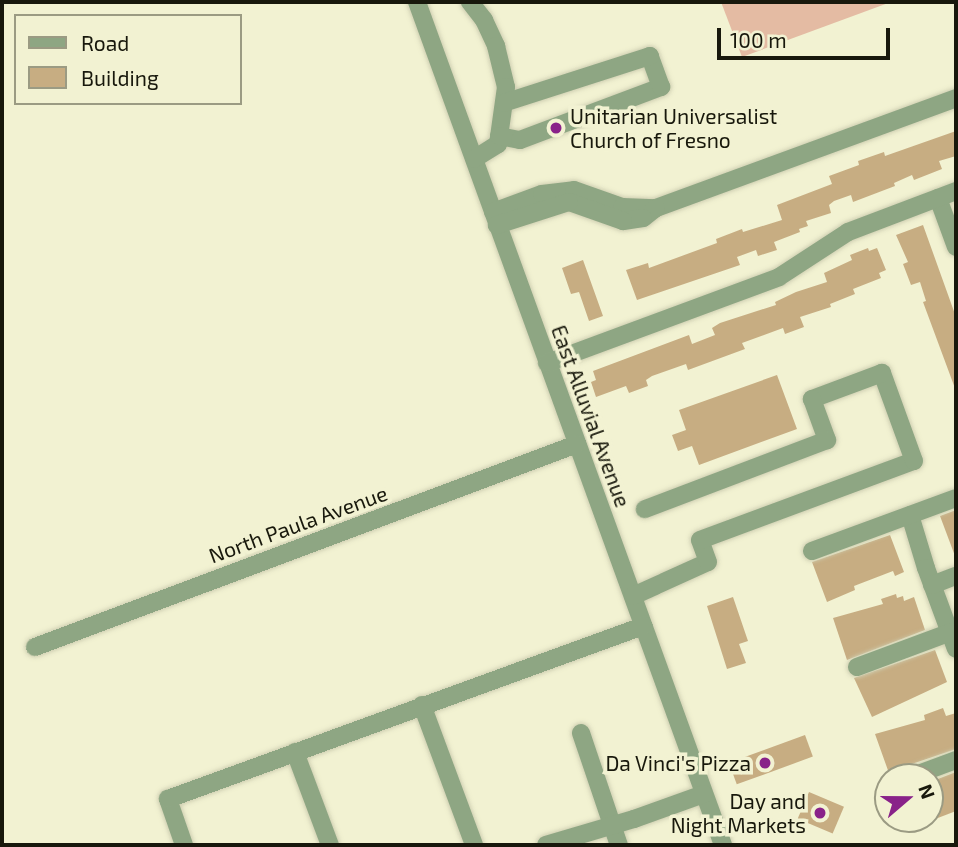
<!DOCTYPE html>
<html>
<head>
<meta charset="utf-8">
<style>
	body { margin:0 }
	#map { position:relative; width:958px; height:847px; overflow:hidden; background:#f2f2d2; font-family:"Exo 2",sans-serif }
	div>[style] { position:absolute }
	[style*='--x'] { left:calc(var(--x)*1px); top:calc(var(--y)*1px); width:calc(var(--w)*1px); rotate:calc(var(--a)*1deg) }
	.green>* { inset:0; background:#e4bba3 }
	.building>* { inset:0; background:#c7ad82; transform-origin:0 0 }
	.roads { filter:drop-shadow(0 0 2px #cfcfb2) drop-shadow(0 0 2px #cfcfb2) }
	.minor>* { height:18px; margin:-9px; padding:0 9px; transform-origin:9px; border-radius:9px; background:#8ea683 }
	.dots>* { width:19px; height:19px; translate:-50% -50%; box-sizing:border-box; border:4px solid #f2f2d2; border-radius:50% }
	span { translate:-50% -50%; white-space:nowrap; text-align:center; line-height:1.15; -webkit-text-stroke:7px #f2f2d2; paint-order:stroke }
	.poi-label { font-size:21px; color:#18180c }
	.left { translate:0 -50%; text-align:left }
	.right { translate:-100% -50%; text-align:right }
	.street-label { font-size:21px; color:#18180c }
	.frame { position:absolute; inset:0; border:4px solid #18180c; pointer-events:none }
	.legend { position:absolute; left:14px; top:14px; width:228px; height:91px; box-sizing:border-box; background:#f2f2d2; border:2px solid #9b9b83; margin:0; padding:9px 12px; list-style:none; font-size:21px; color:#18180c }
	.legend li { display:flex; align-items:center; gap:14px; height:35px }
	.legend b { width:35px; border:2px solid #9b9b83 }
	.north { position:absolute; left:874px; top:763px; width:70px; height:70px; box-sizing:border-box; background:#f2f2d2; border:2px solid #9b9b83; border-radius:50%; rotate:70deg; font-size:19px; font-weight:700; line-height:28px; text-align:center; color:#18180c }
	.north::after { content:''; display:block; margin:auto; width:24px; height:32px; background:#892289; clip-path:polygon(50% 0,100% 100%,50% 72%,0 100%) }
	.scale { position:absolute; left:717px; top:28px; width:173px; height:32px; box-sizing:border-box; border:4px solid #18180c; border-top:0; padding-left:9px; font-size:21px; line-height:24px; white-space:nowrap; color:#18180c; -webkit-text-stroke:5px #f2f2d2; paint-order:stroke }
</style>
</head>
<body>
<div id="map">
	<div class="green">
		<div style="clip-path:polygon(721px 2px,891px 2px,742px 57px)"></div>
	</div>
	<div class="building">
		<div style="clip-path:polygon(956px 131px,956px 156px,939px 161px,942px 169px,914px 180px,912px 175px,894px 183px,895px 186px,853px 202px,851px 195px,834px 201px,829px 205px,831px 213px,806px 221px,808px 226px,799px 229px,800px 232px,774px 242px,777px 250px,758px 256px,756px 250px,737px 257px,740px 265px,637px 300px,626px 270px,648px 263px,649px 268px,717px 243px,716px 239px,742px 229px,743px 232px,782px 220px,777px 205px,832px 184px,829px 176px,859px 165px,858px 161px,884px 152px,885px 156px)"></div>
		<div style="clip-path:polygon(923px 225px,956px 317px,956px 391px,923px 302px,926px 301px,920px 282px,911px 285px,903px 264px,908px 262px,896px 235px)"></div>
		<div style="clip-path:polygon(868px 248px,869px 251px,877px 248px,886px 270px,879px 273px,881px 278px,853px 289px,855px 294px,830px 304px,831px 307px,800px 317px,804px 327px,785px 334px,783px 328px,742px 343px,745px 349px,688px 370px,686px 364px,652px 376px,646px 380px,648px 386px,629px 393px,626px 386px,596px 397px,591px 382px,596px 380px,593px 371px,689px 335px,692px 344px,715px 335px,712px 328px,720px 323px,776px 305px,775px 302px,796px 292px,827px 282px,824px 273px,852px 260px,850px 255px)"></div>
		<div style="clip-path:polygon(583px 260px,603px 316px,589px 321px,579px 292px,571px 294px,562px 268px)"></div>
		<div style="clip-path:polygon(777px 375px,797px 429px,699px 465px,692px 446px,678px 451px,672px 435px,686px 430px,679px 410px)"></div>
		<div style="clip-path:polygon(956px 510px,956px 556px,955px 556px,940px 516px)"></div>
		<div style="clip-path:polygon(890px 535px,904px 572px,895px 576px,893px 571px,854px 586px,855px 590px,827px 602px,812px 562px)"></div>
		<div style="clip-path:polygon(896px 594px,897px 598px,903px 596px,904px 601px,914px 597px,925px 630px,847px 660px,833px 618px,883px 604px,881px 599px)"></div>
		<div style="clip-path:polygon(733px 597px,748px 641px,739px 644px,746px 663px,727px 669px,707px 606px)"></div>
		<div style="clip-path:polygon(935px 650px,947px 682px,872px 717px,854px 678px)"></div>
		<div style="clip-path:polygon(943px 708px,946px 716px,956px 713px,956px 749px,906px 766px,890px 776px,875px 734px,925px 720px,924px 715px)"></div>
		<div style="left:805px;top:735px;width:23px;height:81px;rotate:70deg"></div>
		<div style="clip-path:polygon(956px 772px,956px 811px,930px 821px,930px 782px)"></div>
		<div style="left:809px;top:792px;width:38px;height:29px;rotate:23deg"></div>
	</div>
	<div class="roads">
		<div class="minor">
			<div style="--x:417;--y:2;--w:897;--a:70.05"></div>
			<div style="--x:470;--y:2;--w:23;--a:52"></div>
			<div style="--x:484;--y:20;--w:29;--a:65"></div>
			<div style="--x:496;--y:46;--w:42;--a:76.3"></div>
			<div style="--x:506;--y:87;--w:58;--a:98"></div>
			<div style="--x:498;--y:144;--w:28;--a:148"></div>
			<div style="--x:499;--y:136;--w:21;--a:11"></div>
			<div style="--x:520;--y:140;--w:151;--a:-20.6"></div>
			<div style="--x:661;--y:87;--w:33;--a:-110"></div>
			<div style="--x:650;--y:56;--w:153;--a:162.2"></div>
			<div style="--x:938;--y:198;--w:52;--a:69.8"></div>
			<div style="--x:656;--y:208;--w:320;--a:-20.1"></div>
			<div style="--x:493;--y:212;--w:52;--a:-20.2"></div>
			<div style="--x:542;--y:194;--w:32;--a:-7"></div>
			<div style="--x:574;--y:190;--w:51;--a:19.5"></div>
			<div style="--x:622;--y:207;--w:34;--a:2"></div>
			<div style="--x:656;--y:208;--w:16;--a:142"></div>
			<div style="--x:643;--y:218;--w:20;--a:171"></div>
			<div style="--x:623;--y:221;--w:57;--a:-160.6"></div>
			<div style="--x:569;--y:202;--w:76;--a:162.3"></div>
			<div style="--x:547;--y:363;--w:247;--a:-20.3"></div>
			<div style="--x:779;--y:277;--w:82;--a:-33.1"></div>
			<div style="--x:848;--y:232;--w:116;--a:-20.8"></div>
			<div style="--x:910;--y:515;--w:55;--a:73.2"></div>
			<div style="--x:926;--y:568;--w:86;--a:69.7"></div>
			<div style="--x:812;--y:551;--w:153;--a:-20.2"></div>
			<div style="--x:932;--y:585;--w:26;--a:-21"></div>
			<div style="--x:633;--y:596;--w:82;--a:-24.4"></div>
			<div style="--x:708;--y:562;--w:23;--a:-110"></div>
			<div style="--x:700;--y:540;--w:228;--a:-20.3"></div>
			<div style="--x:914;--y:461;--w:94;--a:-110"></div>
			<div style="--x:882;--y:373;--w:75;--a:159.6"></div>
			<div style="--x:812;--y:399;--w:44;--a:69.9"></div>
			<div style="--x:827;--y:440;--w:195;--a:159.2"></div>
			<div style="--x:35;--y:647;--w:579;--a:-20.53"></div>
			<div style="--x:857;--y:667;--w:100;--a:-20.4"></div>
			<div style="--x:422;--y:705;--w:149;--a:69.6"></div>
			<div style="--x:581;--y:733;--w:118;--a:71.3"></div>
			<div style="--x:295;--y:752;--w:99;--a:69.4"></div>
			<div style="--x:910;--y:777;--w:49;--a:-20.3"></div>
			<div style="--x:184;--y:845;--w:49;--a:-109.2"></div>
			<div style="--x:168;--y:799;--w:506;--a:-20.01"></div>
			<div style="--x:546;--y:845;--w:92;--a:-16.5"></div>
			<div style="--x:634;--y:819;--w:74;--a:-19.7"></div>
		</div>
	</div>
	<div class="dots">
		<div style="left:556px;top:128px;background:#892289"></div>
		<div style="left:765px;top:763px;background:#892289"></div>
		<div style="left:820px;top:813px;background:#892289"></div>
	</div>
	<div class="poi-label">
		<span class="left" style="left:570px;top:128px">Unitarian Universalist<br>Church of Fresno</span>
		<span class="right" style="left:751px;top:763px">Da Vinci's Pizza</span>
		<span class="right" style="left:806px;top:813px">Day and<br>Night Markets</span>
	</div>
	<div class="street-label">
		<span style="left:591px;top:416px;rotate:70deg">East Alluvial Avenue</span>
		<span style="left:298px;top:524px;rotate:-20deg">North Paula Avenue</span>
	</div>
	<div class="frame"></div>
	<ul class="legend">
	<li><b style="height:9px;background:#8ea683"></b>Road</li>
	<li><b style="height:19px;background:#c7ad82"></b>Building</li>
	</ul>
	<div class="north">N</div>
	<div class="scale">100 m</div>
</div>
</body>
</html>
